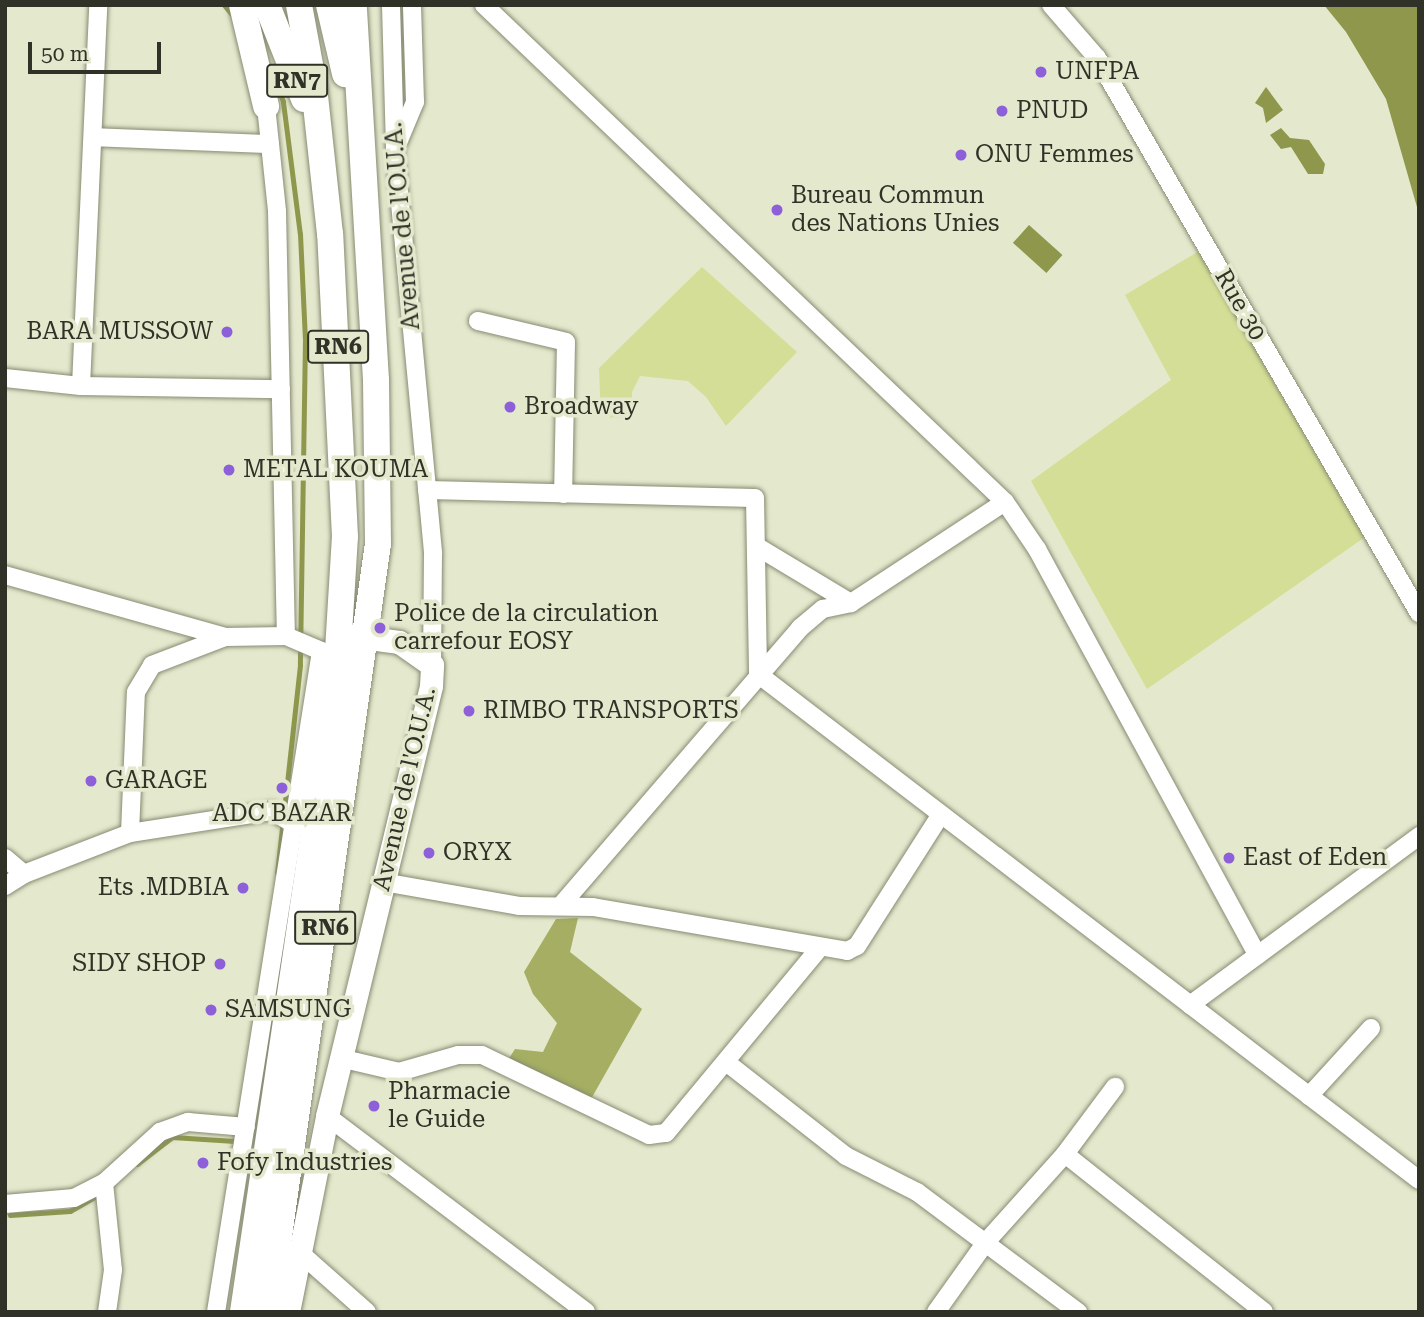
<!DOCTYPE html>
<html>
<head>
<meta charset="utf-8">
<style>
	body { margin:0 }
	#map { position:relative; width:1424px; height:1317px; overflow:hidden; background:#e4e8cd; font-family:"Roboto Serif",serif }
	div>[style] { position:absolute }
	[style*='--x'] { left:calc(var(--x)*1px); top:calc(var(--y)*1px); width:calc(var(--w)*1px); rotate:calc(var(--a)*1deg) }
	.green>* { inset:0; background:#d4de96 }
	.forest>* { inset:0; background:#a5ae62 }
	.water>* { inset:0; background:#8e974c; transform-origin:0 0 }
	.stream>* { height:5px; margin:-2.5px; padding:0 2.5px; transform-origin:2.5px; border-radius:2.5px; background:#8e974c }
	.roads { filter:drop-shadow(0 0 2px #878b72) drop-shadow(0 0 2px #878b72) }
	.minor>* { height:18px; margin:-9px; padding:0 9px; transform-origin:9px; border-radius:9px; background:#fff }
	.major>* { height:23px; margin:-11.5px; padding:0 11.5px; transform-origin:11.5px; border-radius:11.5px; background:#fff }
	.highway>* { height:26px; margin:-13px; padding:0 13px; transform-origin:13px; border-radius:13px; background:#fff }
	.dots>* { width:19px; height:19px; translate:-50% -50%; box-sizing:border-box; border:4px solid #e4e8cd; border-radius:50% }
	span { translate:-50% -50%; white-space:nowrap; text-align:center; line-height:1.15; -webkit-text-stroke:7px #e4e8cd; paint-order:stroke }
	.shield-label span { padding:2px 5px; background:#e4e8cd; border:2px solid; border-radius:5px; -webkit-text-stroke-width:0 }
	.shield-label { font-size:23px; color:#303127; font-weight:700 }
	.poi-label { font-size:24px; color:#303127 }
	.left { translate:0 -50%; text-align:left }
	.right { translate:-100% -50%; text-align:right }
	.street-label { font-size:24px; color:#303127 }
	.frame { position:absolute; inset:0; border:7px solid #303127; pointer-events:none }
	.scale { position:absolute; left:28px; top:42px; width:133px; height:32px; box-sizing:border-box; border:4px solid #303127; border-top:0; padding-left:9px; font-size:21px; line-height:24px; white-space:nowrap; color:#303127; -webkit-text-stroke:5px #e4e8cd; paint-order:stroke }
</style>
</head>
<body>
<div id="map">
	<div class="green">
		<div style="clip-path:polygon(1211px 244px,1378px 528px,1147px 689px,1031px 481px,1171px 380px,1125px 295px)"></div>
		<div style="clip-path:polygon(702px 267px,797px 352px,726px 426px,706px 397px,688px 381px,640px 376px,632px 392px,632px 418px,601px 417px,599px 368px)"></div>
	</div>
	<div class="forest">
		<div style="clip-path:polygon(578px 918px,570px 952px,642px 1009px,591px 1099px,508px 1060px,515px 1049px,543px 1052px,557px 1023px,533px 994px,524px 972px,556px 919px)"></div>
	</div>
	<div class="water">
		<div style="clip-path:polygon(1324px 5px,1419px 5px,1419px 214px,1386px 99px,1346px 32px)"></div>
		<div style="clip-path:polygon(1266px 87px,1283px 110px,1266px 123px,1263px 108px,1255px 103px)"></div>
		<div style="clip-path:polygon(1281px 128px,1290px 138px,1309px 140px,1325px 164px,1323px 174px,1308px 174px,1291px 147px,1281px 149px,1270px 135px)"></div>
		<div style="left:1029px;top:225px;width:45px;height:24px;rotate:42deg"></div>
	</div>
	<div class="stream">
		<div style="--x:224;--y:5;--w:17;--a:50"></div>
		<div style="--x:270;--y:69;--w:35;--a:68"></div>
		<div style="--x:283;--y:102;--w:133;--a:82.7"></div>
		<div style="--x:300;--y:234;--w:105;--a:87.3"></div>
		<div style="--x:305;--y:339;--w:326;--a:90.9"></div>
		<div style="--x:300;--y:665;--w:209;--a:96.3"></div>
		<div style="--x:137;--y:1164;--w:44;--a:-37.6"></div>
		<div style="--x:172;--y:1137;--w:63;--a:3.6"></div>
		<div style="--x:10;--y:1215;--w:60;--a:-3.8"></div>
		<div style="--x:70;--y:1211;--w:34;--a:-30"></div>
	</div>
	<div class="roads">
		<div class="minor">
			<div style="--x:391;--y:5;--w:145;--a:88.4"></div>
			<div style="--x:395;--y:150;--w:405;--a:84.6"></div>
			<div style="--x:433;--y:553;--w:112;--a:90.5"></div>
			<div style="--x:484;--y:5;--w:720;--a:43.65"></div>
			<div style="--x:1005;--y:502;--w:57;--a:55.8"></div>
			<div style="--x:1037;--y:549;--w:462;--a:61.5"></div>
			<div style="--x:1051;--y:5;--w:70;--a:49"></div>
			<div style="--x:1097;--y:58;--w:642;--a:59.88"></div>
			<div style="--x:266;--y:106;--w:106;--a:84"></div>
			<div style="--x:277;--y:211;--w:425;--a:88.8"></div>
			<div style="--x:93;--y:137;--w:177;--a:2.3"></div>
			<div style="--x:397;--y:145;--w:47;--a:-67.3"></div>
			<div style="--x:415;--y:102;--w:97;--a:-91.8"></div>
			<div style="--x:478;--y:321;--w:90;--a:13.4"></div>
			<div style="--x:566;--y:342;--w:152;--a:91.1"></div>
			<div style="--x:5;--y:378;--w:76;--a:6"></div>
			<div style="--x:81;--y:386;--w:200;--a:0.9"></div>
			<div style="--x:81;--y:386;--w:381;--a:-87.4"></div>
			<div style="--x:427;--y:490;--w:328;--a:1.4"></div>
			<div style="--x:755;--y:498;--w:176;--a:89"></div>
			<div style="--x:756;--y:546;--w:111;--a:31"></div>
			<div style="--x:851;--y:603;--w:184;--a:-33.3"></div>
			<div style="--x:5;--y:575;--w:229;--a:15.7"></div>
			<div style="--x:758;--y:674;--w:832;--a:37.43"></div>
			<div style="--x:130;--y:833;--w:141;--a:-87.6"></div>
			<div style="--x:136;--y:692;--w:31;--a:-59"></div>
			<div style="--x:152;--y:665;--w:78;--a:-21"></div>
			<div style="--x:225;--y:637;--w:61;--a:-0.9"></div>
			<div style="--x:286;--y:636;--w:38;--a:23"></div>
			<div style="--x:321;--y:651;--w:11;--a:68"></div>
			<div style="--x:5;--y:858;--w:25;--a:40"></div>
			<div style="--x:383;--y:882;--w:138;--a:10"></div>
			<div style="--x:519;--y:906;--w:74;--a:0.8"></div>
			<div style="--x:593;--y:907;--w:258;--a:9.8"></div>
			<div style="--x:847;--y:951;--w:11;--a:-27"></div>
			<div style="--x:857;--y:946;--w:156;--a:-57.5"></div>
			<div style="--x:5;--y:886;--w:22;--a:-32"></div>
			<div style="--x:24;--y:874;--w:114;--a:-21.1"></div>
			<div style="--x:130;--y:833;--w:144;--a:-8.8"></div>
			<div style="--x:272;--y:811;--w:23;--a:31"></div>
			<div style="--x:562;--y:904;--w:364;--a:-49.2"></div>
			<div style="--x:800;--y:628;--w:30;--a:-40"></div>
			<div style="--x:823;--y:609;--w:29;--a:-12"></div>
			<div style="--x:1190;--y:1005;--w:285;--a:-36.4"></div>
			<div style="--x:344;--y:1059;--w:57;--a:13.3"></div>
			<div style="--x:399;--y:1072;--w:61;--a:-16.1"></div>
			<div style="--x:458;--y:1055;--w:24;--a:0"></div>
			<div style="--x:482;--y:1055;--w:185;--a:25.6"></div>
			<div style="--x:649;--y:1135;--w:17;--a:-7"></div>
			<div style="--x:666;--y:1133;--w:239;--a:-50.3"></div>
			<div style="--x:726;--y:1062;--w:152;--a:38.1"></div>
			<div style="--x:846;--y:1156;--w:80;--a:26.9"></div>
			<div style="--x:917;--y:1192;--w:201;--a:36.7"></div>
			<div style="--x:1309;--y:1096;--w:92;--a:-47.6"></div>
			<div style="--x:327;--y:1116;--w:325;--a:37.1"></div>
			<div style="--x:1065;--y:1154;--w:254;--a:38.4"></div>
			<div style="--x:104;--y:1183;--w:87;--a:84.1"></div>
			<div style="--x:113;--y:1270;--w:42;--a:98.1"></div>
			<div style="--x:5;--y:1204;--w:69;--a:-5"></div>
			<div style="--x:74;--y:1198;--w:34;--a:-27"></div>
			<div style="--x:104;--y:1183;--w:76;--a:-42.3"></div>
			<div style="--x:160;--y:1132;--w:30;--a:-20"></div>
			<div style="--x:188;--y:1122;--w:58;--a:4.9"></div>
			<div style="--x:298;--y:1251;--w:92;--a:41.5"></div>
			<div style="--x:216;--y:1312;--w:669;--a:-80.97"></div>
			<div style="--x:936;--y:1312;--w:86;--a:-54.5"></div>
			<div style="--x:986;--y:1242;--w:118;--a:-48.1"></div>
			<div style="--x:1065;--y:1154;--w:84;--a:-53.3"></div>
		</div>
		<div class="major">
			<div style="--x:288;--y:1312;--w:200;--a:-78.7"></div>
			<div style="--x:327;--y:1116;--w:442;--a:-76.4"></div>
			<div style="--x:431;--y:686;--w:21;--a:-87"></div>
			<div style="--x:432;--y:665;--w:40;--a:-145.1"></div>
			<div style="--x:399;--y:642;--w:52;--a:-172.3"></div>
		</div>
		<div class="highway">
			<div style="--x:242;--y:5;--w:104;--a:76.6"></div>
			<div style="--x:267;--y:5;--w:101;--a:68.5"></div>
			<div style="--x:329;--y:5;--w:71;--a:76.9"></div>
			<div style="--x:243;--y:1312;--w:636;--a:-81.59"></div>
			<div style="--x:336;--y:683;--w:146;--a:-86.5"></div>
			<div style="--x:345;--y:537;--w:303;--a:-92.8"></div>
			<div style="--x:330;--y:234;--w:149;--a:-96.2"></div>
			<div style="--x:314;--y:86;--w:82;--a:-100.5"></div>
			<div style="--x:268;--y:1312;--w:776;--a:-81.85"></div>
			<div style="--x:378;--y:544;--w:164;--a:-90.7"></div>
			<div style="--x:376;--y:380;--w:376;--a:-93.4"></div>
		</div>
	</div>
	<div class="dots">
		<div style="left:1041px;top:72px;background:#8d60da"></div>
		<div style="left:1002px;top:111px;background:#8d60da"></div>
		<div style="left:961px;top:155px;background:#8d60da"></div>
		<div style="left:777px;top:210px;background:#8d60da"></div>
		<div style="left:227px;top:332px;background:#8d60da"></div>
		<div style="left:510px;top:407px;background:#8d60da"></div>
		<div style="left:229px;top:470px;background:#8d60da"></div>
		<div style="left:380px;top:628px;background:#8d60da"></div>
		<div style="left:469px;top:711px;background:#8d60da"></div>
		<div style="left:91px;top:781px;background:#8d60da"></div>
		<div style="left:282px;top:788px;background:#8d60da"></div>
		<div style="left:429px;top:853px;background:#8d60da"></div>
		<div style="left:1229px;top:858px;background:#8d60da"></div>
		<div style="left:243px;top:888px;background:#8d60da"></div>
		<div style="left:220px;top:964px;background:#8d60da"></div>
		<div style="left:211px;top:1010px;background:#8d60da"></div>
		<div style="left:374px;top:1106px;background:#8d60da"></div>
		<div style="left:203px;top:1163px;background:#8d60da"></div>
	</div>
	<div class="shield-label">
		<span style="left:297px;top:81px">RN7</span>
		<span style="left:338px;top:347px">RN6</span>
		<span style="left:325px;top:928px">RN6</span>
	</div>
	<div class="poi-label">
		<span class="left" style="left:1055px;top:72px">UNFPA</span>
		<span class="left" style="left:1016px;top:111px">PNUD</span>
		<span class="left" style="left:975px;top:155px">ONU Femmes</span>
		<span class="left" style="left:791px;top:210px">Bureau Commun<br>des Nations Unies</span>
		<span class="right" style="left:213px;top:332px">BARA MUSSOW</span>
		<span class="left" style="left:524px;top:407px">Broadway</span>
		<span class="left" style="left:243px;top:470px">METAL KOUMA</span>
		<span class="left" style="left:394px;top:628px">Police de la circulation<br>carrefour EOSY</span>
		<span class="left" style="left:483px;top:711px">RIMBO TRANSPORTS</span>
		<span class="left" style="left:105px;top:781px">GARAGE</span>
		<span style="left:282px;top:814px">ADC BAZAR</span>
		<span class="left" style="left:443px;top:853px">ORYX</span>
		<span class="left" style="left:1243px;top:858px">East of Eden</span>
		<span class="right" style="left:229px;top:888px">Ets .MDBIA</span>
		<span class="right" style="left:206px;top:964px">SIDY SHOP</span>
		<span class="left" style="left:225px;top:1010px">SAMSUNG</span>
		<span class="left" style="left:388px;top:1106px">Pharmacie<br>le Guide</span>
		<span class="left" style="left:217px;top:1163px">Fofy Industries</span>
	</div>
	<div class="street-label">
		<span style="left:403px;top:226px;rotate:-95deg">Avenue de l'O.U.A.</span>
		<span style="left:1240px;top:305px;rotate:60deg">Rue 30</span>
		<span style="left:405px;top:789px;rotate:-77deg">Avenue de l'O.U.A.</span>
	</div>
	<div class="frame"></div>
	<div class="scale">50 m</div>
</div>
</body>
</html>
